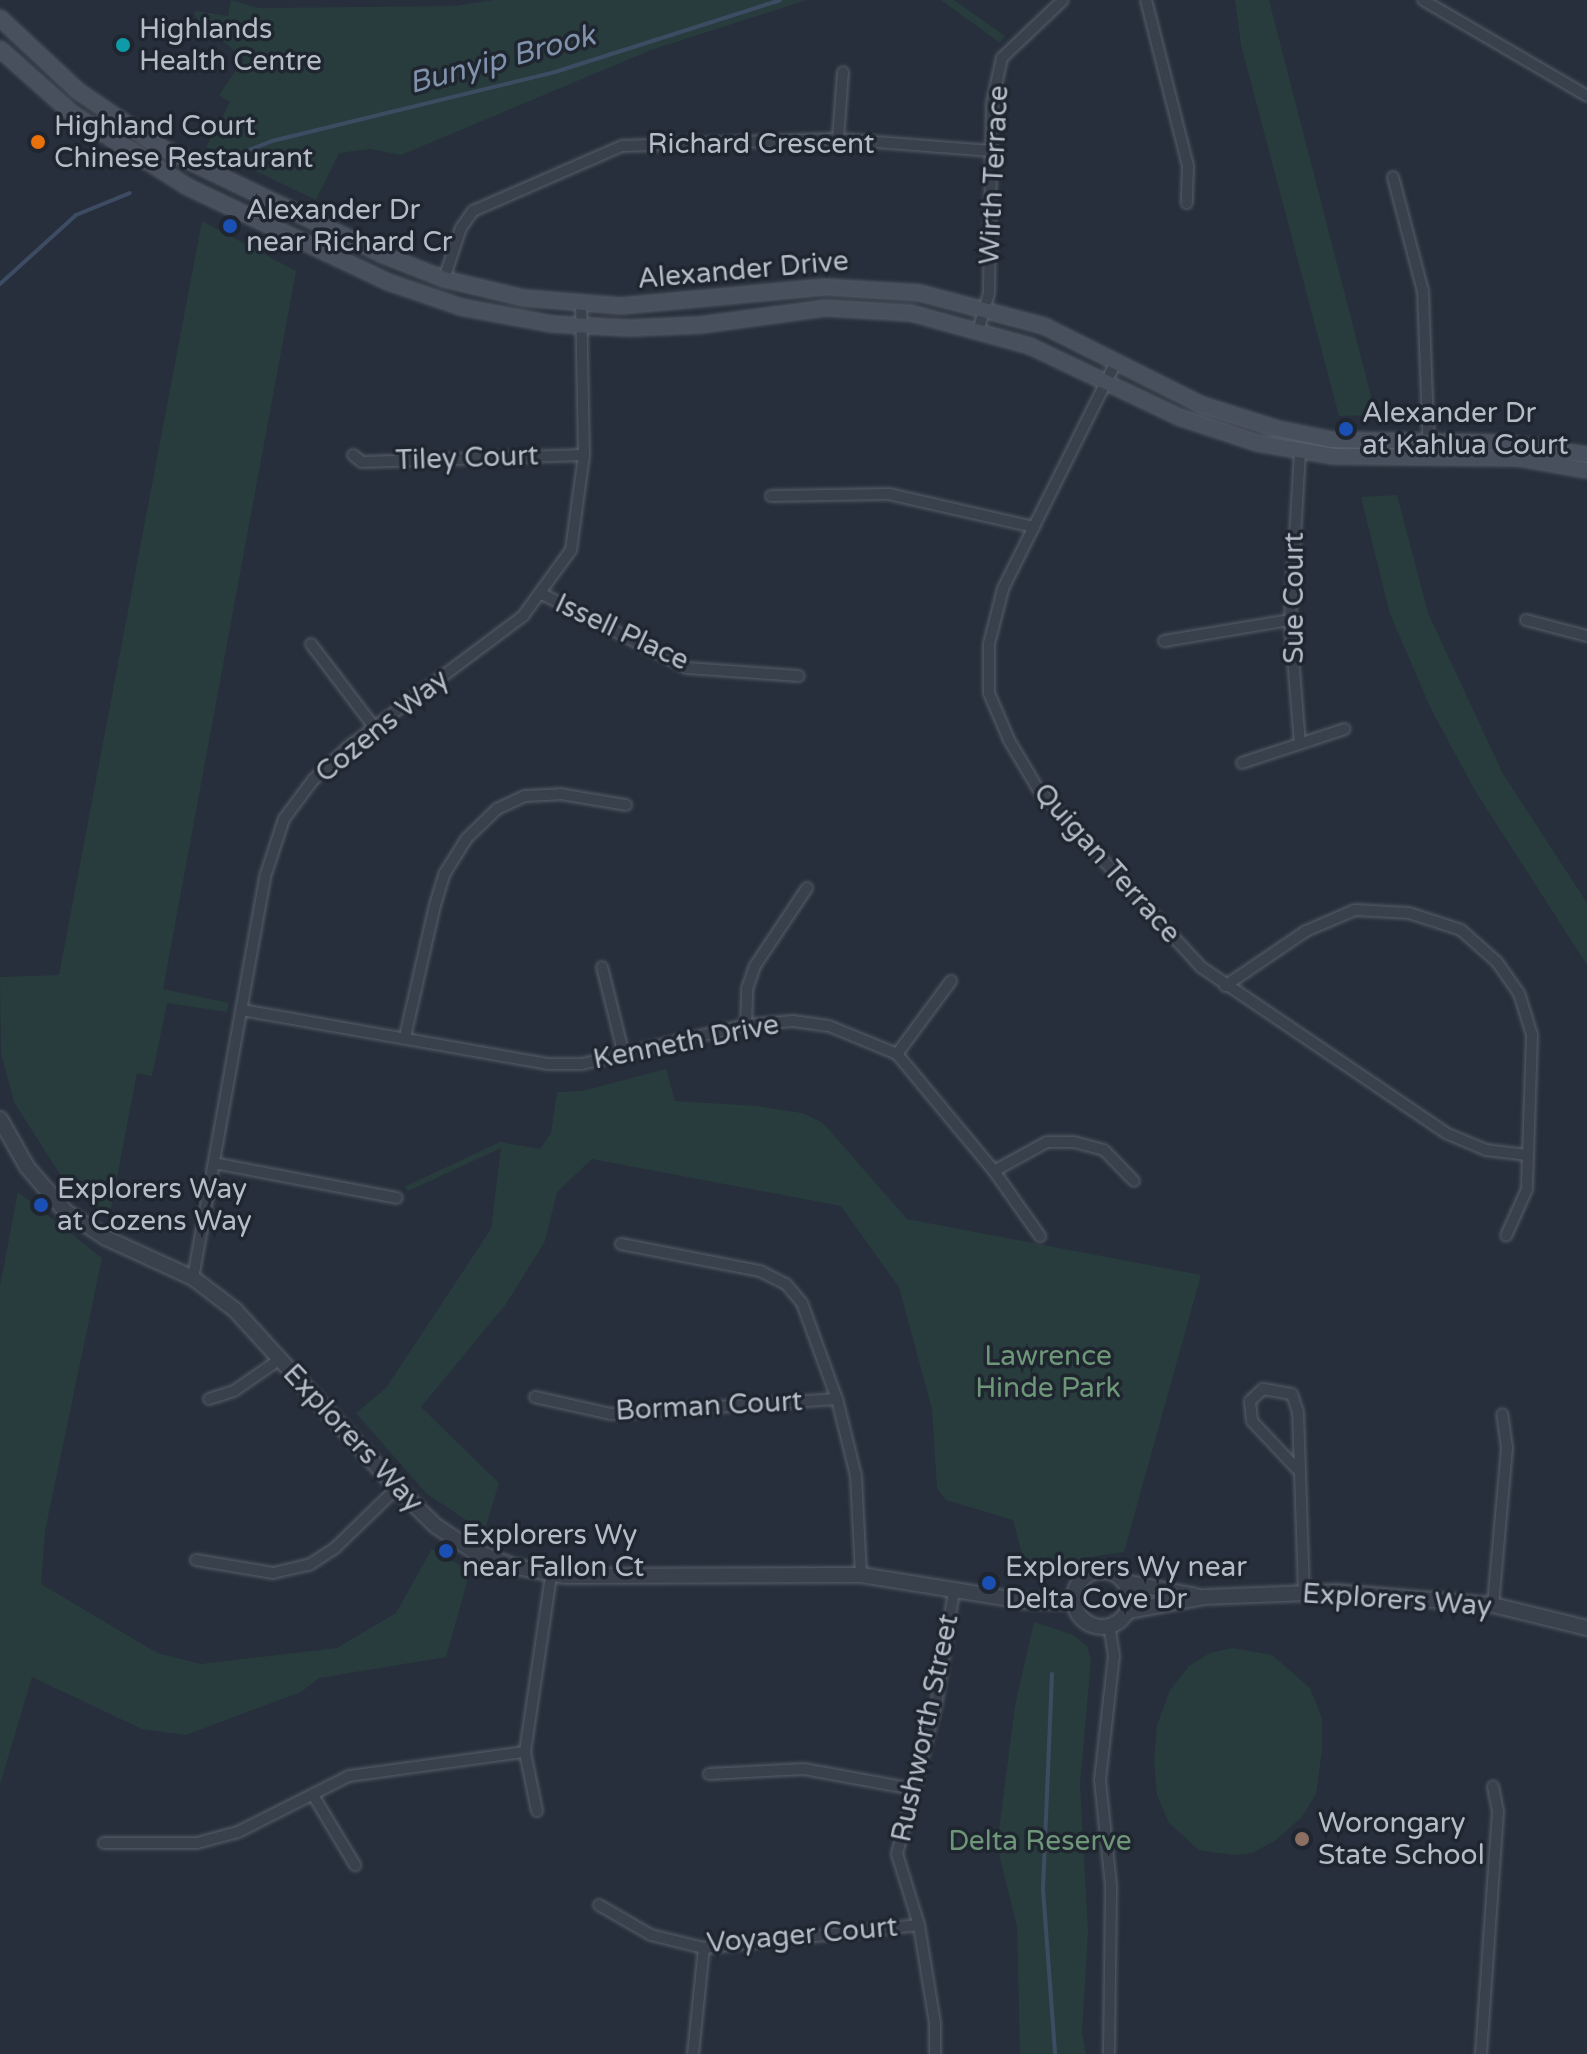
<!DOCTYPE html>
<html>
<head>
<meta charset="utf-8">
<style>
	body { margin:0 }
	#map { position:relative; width:1587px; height:2054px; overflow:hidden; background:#262f3b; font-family:"Varela Round",sans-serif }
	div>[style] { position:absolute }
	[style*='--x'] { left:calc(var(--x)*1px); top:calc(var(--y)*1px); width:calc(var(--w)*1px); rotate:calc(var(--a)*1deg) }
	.green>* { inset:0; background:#293c3d }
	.stream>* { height:4px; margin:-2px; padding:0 2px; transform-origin:2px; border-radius:2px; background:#3d4c63 }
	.roads { filter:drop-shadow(0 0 2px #585f6a) drop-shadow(0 0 2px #585f6a) }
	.minor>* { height:10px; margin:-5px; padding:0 5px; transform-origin:5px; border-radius:5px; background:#39414c }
	.tertiary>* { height:14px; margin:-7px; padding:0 7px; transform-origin:7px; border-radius:7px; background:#39414c }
	.tertiary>.ring { margin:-7px; padding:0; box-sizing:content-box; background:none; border:14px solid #39414c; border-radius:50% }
	.secondary>* { height:14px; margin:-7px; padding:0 7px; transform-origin:7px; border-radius:7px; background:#48505e }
	.dots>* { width:22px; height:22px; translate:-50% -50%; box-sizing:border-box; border:4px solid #1f2630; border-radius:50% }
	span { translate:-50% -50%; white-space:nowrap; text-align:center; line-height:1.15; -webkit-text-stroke:7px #1f2630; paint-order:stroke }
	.poi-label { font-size:28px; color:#b5bcc7 }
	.left { translate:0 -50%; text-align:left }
	.street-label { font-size:28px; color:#b5bcc7 }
	.park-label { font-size:28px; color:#6e9678 }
	.water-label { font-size:30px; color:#8092ac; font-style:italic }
</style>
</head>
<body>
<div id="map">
	<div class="green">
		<div style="clip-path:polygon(231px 0,258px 8px,456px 6px,494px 0,807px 0,651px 50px,401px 155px,370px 149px,339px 153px,316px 200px,206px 147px,230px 102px,219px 95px,244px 59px,195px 17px,195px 11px,228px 16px)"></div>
		<div style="clip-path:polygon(941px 0,954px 0,1005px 36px,1000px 43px)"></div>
		<div style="clip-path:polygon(1235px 0,1269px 0,1376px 415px,1339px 416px,1241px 45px)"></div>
		<div style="clip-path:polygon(202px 221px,296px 271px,163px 989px,229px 1003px,227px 1012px,167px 1003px,152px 1076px,137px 1073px,109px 1219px,61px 1176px,14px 1102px,1px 1053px,0 977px,59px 975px)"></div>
		<div style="clip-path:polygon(1397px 495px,1428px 613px,1503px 774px,1587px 903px,1587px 965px,1476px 792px,1432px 711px,1390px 614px,1361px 497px)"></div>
		<div style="clip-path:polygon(666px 1069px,675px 1101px,756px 1106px,802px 1113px,823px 1123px,907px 1219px,1201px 1275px,1124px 1552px,1084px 1558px,1061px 1578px,1028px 1576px,1013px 1520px,946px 1500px,937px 1488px,932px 1409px,899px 1287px,841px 1206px,592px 1159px,557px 1192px,545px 1241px,506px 1304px,421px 1407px,499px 1483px,484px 1532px,426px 1493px,356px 1413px,386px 1388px,491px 1229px,501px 1148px,408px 1191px,404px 1187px,500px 1142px,540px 1149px,551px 1133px,557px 1092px,582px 1091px)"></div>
		<div style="clip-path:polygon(18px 1192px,102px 1258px,45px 1531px,41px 1584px,157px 1653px,201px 1664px,337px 1648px,396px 1613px,432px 1549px,470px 1571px,446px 1657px,319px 1678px,301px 1692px,186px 1735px,142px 1729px,32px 1677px,0 1784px,0 1286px)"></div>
		<div style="clip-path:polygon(1034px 1622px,1073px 1635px,1087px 1646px,1091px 1660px,1080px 1784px,1088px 1931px,1082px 2033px,1086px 2054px,1020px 2054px,1017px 1926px,997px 1846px,1015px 1706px)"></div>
		<div style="clip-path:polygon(1232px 1648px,1272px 1655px,1310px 1688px,1322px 1718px,1322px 1750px,1316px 1794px,1302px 1817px,1275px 1841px,1252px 1853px,1233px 1855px,1199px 1850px,1169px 1823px,1157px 1795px,1154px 1761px,1157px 1725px,1170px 1690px,1189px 1666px,1210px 1653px)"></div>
	</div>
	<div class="stream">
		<div style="--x:234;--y:156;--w:41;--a:-21.5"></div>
		<div style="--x:272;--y:141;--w:291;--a:-13.7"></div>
		<div style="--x:555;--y:72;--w:236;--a:-17.7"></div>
		<div style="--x:0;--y:284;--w:103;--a:-42.2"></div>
		<div style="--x:76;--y:215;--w:58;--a:-22.2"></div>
		<div style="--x:1052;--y:1674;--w:215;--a:92.4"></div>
		<div style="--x:1043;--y:1889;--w:165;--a:85.8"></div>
	</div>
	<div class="roads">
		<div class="minor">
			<div style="--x:1146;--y:0;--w:171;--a:75.8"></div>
			<div style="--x:1188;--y:166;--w:37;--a:92"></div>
			<div style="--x:1423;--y:0;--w:190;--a:30.3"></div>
			<div style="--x:838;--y:139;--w:67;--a:-85.7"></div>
			<div style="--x:1393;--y:177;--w:118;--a:75.3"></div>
			<div style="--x:1423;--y:291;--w:167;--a:87.9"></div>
			<div style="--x:444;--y:279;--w:54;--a:-71.6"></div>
			<div style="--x:461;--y:228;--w:21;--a:-55"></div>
			<div style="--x:473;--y:211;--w:163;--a:-23.6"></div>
			<div style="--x:622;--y:146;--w:216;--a:-1.9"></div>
			<div style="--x:838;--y:139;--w:154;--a:4.5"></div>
			<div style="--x:979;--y:328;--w:37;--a:-74"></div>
			<div style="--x:989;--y:292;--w:189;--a:-89.1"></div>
			<div style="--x:992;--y:103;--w:46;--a:-77.5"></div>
			<div style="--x:1002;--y:58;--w:84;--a:-43.6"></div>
			<div style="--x:1116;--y:362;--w:254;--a:116.5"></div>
			<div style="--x:1003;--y:589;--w:57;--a:104.3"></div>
			<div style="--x:989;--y:644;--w:49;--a:90"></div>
			<div style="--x:989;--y:693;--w:51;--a:66.9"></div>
			<div style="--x:1009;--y:740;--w:57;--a:59.4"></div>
			<div style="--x:1038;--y:789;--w:241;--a:47.5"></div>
			<div style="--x:1201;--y:967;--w:298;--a:34.1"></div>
			<div style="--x:1448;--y:1134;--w:41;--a:22.8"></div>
			<div style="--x:1486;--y:1150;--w:41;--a:7"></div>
			<div style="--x:1300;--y:452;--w:168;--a:93.4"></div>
			<div style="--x:1290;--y:620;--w:124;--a:85.4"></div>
			<div style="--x:353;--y:455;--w:11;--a:38"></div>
			<div style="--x:362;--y:462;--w:222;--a:-1.8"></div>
			<div style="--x:771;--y:496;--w:118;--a:-1"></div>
			<div style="--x:889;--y:494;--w:149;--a:12.8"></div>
			<div style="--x:542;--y:594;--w:163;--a:27"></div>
			<div style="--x:687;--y:668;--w:112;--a:4.1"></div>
			<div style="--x:1526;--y:620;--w:63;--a:14.7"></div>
			<div style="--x:1164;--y:641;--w:128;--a:-9.5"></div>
			<div style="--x:311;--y:644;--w:104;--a:52.8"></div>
			<div style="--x:1242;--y:763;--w:108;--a:-18.3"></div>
			<div style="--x:602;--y:967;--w:91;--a:76"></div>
			<div style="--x:1225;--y:986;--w:98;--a:-34.2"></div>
			<div style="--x:1306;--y:931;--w:53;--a:-23.2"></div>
			<div style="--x:1355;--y:910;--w:54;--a:3.2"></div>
			<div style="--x:1409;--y:913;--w:55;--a:18.1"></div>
			<div style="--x:1461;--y:930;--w:48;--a:41.6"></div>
			<div style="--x:1497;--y:962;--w:38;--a:55"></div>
			<div style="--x:1519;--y:993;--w:44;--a:72.8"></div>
			<div style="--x:1532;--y:1035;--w:154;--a:91.9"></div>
			<div style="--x:1527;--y:1189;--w:51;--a:114.1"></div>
			<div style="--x:242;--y:1010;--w:310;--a:10"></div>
			<div style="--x:547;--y:1064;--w:35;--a:0"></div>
			<div style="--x:582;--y:1064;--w:169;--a:-13.4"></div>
			<div style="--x:746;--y:1025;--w:47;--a:-4.9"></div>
			<div style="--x:793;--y:1021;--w:36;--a:8"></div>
			<div style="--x:829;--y:1026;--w:74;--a:22.4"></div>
			<div style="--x:897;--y:1054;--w:152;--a:50.3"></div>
			<div style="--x:994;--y:1171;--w:80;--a:54.7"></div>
			<div style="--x:746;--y:1025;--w:36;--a:-88"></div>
			<div style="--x:747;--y:989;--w:24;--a:-71"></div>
			<div style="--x:755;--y:966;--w:94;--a:-56.3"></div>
			<div style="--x:405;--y:1037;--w:135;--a:-77.2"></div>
			<div style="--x:435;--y:905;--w:34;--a:-73"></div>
			<div style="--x:445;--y:873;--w:40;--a:-58"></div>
			<div style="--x:466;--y:839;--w:43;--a:-44.1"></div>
			<div style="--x:497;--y:809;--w:31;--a:-25"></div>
			<div style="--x:525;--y:796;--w:35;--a:-3"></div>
			<div style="--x:560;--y:794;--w:67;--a:9.5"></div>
			<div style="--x:897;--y:1054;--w:91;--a:-53.5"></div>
			<div style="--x:214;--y:1163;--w:186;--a:10.8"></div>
			<div style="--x:994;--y:1171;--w:60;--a:-28.7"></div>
			<div style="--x:1047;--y:1142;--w:27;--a:0"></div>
			<div style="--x:1074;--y:1142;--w:31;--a:15"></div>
			<div style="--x:1104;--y:1150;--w:43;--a:45.9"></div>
			<div style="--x:621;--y:1244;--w:142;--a:11"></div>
			<div style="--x:760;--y:1271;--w:29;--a:27"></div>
			<div style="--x:786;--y:1284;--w:25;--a:50"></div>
			<div style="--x:802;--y:1303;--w:102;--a:70"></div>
			<div style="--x:837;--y:1399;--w:79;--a:76.1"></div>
			<div style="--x:856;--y:1476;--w:99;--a:87.1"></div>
			<div style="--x:193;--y:1278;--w:407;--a:-79.8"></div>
			<div style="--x:265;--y:877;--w:61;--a:-71.9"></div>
			<div style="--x:284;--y:819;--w:49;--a:-53.4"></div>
			<div style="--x:313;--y:780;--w:48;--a:-43.3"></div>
			<div style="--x:348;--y:747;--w:219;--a:-36.8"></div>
			<div style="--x:523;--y:616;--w:82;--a:-54"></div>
			<div style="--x:571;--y:550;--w:96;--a:-82.2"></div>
			<div style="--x:584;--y:455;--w:151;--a:-91.1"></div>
			<div style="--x:535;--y:1397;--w:78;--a:12.6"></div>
			<div style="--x:611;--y:1414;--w:226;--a:-3.8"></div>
			<div style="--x:209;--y:1399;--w:26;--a:-18"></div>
			<div style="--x:234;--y:1391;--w:56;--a:-34.8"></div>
			<div style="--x:1297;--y:1469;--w:66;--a:-133.2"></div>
			<div style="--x:1252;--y:1421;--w:20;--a:-96"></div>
			<div style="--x:1250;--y:1401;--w:18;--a:-43"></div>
			<div style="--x:1263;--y:1389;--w:29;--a:10"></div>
			<div style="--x:1292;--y:1394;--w:19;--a:72"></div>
			<div style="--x:1298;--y:1412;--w:179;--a:88.1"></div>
			<div style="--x:196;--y:1560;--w:78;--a:9.6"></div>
			<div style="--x:273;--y:1573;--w:37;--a:-13"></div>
			<div style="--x:309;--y:1565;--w:31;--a:-33"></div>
			<div style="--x:335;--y:1548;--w:86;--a:-44.1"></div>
			<div style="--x:1493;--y:1605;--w:158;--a:-84.9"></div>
			<div style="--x:1507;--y:1448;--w:34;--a:-98"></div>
			<div style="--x:709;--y:1774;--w:95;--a:-3"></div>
			<div style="--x:804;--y:1769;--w:111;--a:10.4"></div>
			<div style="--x:313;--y:1795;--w:82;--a:59"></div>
			<div style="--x:537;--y:1811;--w:60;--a:-101.5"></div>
			<div style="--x:525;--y:1752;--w:179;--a:-81.6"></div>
			<div style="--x:104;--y:1843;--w:93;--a:0"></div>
			<div style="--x:197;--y:1843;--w:42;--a:-15"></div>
			<div style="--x:238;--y:1832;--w:124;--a:-26.8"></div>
			<div style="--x:349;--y:1776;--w:178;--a:-7.8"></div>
			<div style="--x:599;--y:1905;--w:60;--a:30"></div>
			<div style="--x:651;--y:1935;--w:55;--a:13.8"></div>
			<div style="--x:704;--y:1948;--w:216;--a:-6.1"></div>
			<div style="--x:693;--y:2054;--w:107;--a:-84.1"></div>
			<div style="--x:935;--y:2054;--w:31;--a:-90"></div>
			<div style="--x:935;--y:2023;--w:99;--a:-99.3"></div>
			<div style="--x:919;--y:1925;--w:74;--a:-107.2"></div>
			<div style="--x:897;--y:1854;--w:159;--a:-75.4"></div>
			<div style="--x:937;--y:1700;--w:111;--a:-81.2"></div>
			<div style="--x:1109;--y:2054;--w:168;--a:-89.3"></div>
			<div style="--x:1111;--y:1886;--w:107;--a:-95.9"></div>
			<div style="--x:1100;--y:1780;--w:125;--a:-83.6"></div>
			<div style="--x:1114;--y:1656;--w:30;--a:-99"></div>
			<div style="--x:1481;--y:2054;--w:243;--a:-86"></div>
			<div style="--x:1498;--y:1812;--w:26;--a:-101"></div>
		</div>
		<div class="tertiary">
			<div style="--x:0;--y:1119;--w:55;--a:60.6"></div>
			<div style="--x:27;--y:1167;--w:58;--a:49.2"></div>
			<div style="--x:65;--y:1211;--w:49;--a:33.4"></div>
			<div style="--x:106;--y:1238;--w:96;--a:24.7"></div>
			<div style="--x:193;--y:1278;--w:53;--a:37.3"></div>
			<div style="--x:235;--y:1310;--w:241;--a:47.7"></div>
			<div style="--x:397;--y:1488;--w:54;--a:44.3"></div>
			<div style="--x:436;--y:1526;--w:43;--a:33.7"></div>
			<div style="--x:472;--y:1550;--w:47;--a:21.1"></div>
			<div style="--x:516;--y:1567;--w:51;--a:10.2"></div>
			<div style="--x:566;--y:1576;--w:295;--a:-0.2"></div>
			<div style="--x:861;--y:1575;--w:165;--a:9.1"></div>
			<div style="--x:1024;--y:1601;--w:50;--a:1.1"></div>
			<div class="ring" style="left:1074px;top:1571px;width:42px;height:42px"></div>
			<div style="--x:1125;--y:1582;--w:72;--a:11.2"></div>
			<div style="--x:1128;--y:1611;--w:77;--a:-10.4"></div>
			<div style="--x:1204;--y:1597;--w:132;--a:-2.2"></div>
			<div style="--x:1336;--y:1592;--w:158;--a:4.7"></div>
			<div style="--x:1493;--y:1605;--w:97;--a:13.7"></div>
		</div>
		<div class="secondary">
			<div style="--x:0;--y:18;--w:107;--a:43.1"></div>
			<div style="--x:78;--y:91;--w:99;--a:34.3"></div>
			<div style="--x:160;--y:147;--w:246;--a:25.8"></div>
			<div style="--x:381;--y:254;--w:68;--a:21.6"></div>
			<div style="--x:444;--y:279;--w:82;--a:13.4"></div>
			<div style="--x:524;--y:298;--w:97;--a:4.7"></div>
			<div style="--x:621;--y:306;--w:205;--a:-5.3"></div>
			<div style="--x:825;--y:287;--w:95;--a:3.6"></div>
			<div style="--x:920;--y:293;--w:128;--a:14.9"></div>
			<div style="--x:1044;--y:326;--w:177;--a:26.6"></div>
			<div style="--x:1202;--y:405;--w:80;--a:17.5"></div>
			<div style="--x:1278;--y:429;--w:54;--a:11.7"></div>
			<div style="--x:1331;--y:440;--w:170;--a:1"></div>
			<div style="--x:1501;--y:443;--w:87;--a:7.9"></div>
			<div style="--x:0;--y:49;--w:98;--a:41.7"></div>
			<div style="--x:73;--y:114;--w:136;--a:32.4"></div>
			<div style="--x:188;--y:187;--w:221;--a:25.4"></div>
			<div style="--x:388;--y:282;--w:77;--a:18.9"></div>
			<div style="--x:461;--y:307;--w:93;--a:10.6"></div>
			<div style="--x:552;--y:324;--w:78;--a:2.9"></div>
			<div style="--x:630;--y:328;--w:70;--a:-2.5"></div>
			<div style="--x:700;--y:325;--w:126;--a:-7.7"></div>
			<div style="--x:825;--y:308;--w:86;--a:3.3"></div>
			<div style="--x:911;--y:313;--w:123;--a:15.5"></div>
			<div style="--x:1030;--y:346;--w:165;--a:25.5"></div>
			<div style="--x:1179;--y:417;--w:82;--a:18.4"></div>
			<div style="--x:1257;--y:443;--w:78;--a:9.6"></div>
			<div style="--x:1334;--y:456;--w:186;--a:0.6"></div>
			<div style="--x:1520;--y:458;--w:68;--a:10.2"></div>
		</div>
	</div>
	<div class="dots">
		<div style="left:123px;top:45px;background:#0f9aa8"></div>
		<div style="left:38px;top:142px;background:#e8710a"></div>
		<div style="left:230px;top:226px;background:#1a4fb4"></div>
		<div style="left:1346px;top:429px;background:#1a4fb4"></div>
		<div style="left:41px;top:1205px;background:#1a4fb4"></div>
		<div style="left:446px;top:1551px;background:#1a4fb4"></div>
		<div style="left:989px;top:1583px;background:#1a4fb4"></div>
		<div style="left:1302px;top:1839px;background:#8d6e63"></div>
	</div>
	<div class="poi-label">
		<span class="left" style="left:139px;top:45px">Highlands<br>Health Centre</span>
		<span class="left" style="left:54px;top:142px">Highland Court<br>Chinese Restaurant</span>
		<span class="left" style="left:246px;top:226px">Alexander Dr<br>near Richard Cr</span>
		<span class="left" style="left:1362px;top:429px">Alexander Dr<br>at Kahlua Court</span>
		<span class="left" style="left:57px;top:1205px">Explorers Way<br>at Cozens Way</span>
		<span class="left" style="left:462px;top:1551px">Explorers Wy<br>near Fallon Ct</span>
		<span class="left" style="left:1005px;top:1583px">Explorers Wy near<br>Delta Cove Dr</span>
		<span class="left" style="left:1318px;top:1839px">Worongary<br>State School</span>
	</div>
	<div class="street-label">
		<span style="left:761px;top:144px">Richard Crescent</span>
		<span style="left:994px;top:175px;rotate:-87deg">Wirth Terrace</span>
		<span style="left:743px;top:270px;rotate:-5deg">Alexander Drive</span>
		<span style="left:467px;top:458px;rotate:-2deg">Tiley Court</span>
		<span style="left:1294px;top:598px;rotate:-90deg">Sue Court</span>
		<span style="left:622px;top:632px;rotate:25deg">Issell Place</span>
		<span style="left:382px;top:726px;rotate:-39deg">Cozens Way</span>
		<span style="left:1107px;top:863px;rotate:48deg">Quigan Terrace</span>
		<span style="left:686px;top:1042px;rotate:-11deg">Kenneth Drive</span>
		<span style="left:709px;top:1406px;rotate:-3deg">Borman Court</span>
		<span style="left:353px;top:1438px;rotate:47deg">Explorers Way</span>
		<span style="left:1397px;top:1600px;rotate:4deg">Explorers Way</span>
		<span style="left:925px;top:1728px;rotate:-78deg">Rushworth Street</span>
		<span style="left:802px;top:1935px;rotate:-5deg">Voyager Court</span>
	</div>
	<div class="park-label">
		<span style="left:1048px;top:1372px">Lawrence<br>Hinde Park</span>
		<span style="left:1040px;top:1841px">Delta Reserve</span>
	</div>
	<div class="water-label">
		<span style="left:502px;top:60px;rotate:-15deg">Bunyip Brook</span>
	</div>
</div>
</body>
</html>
